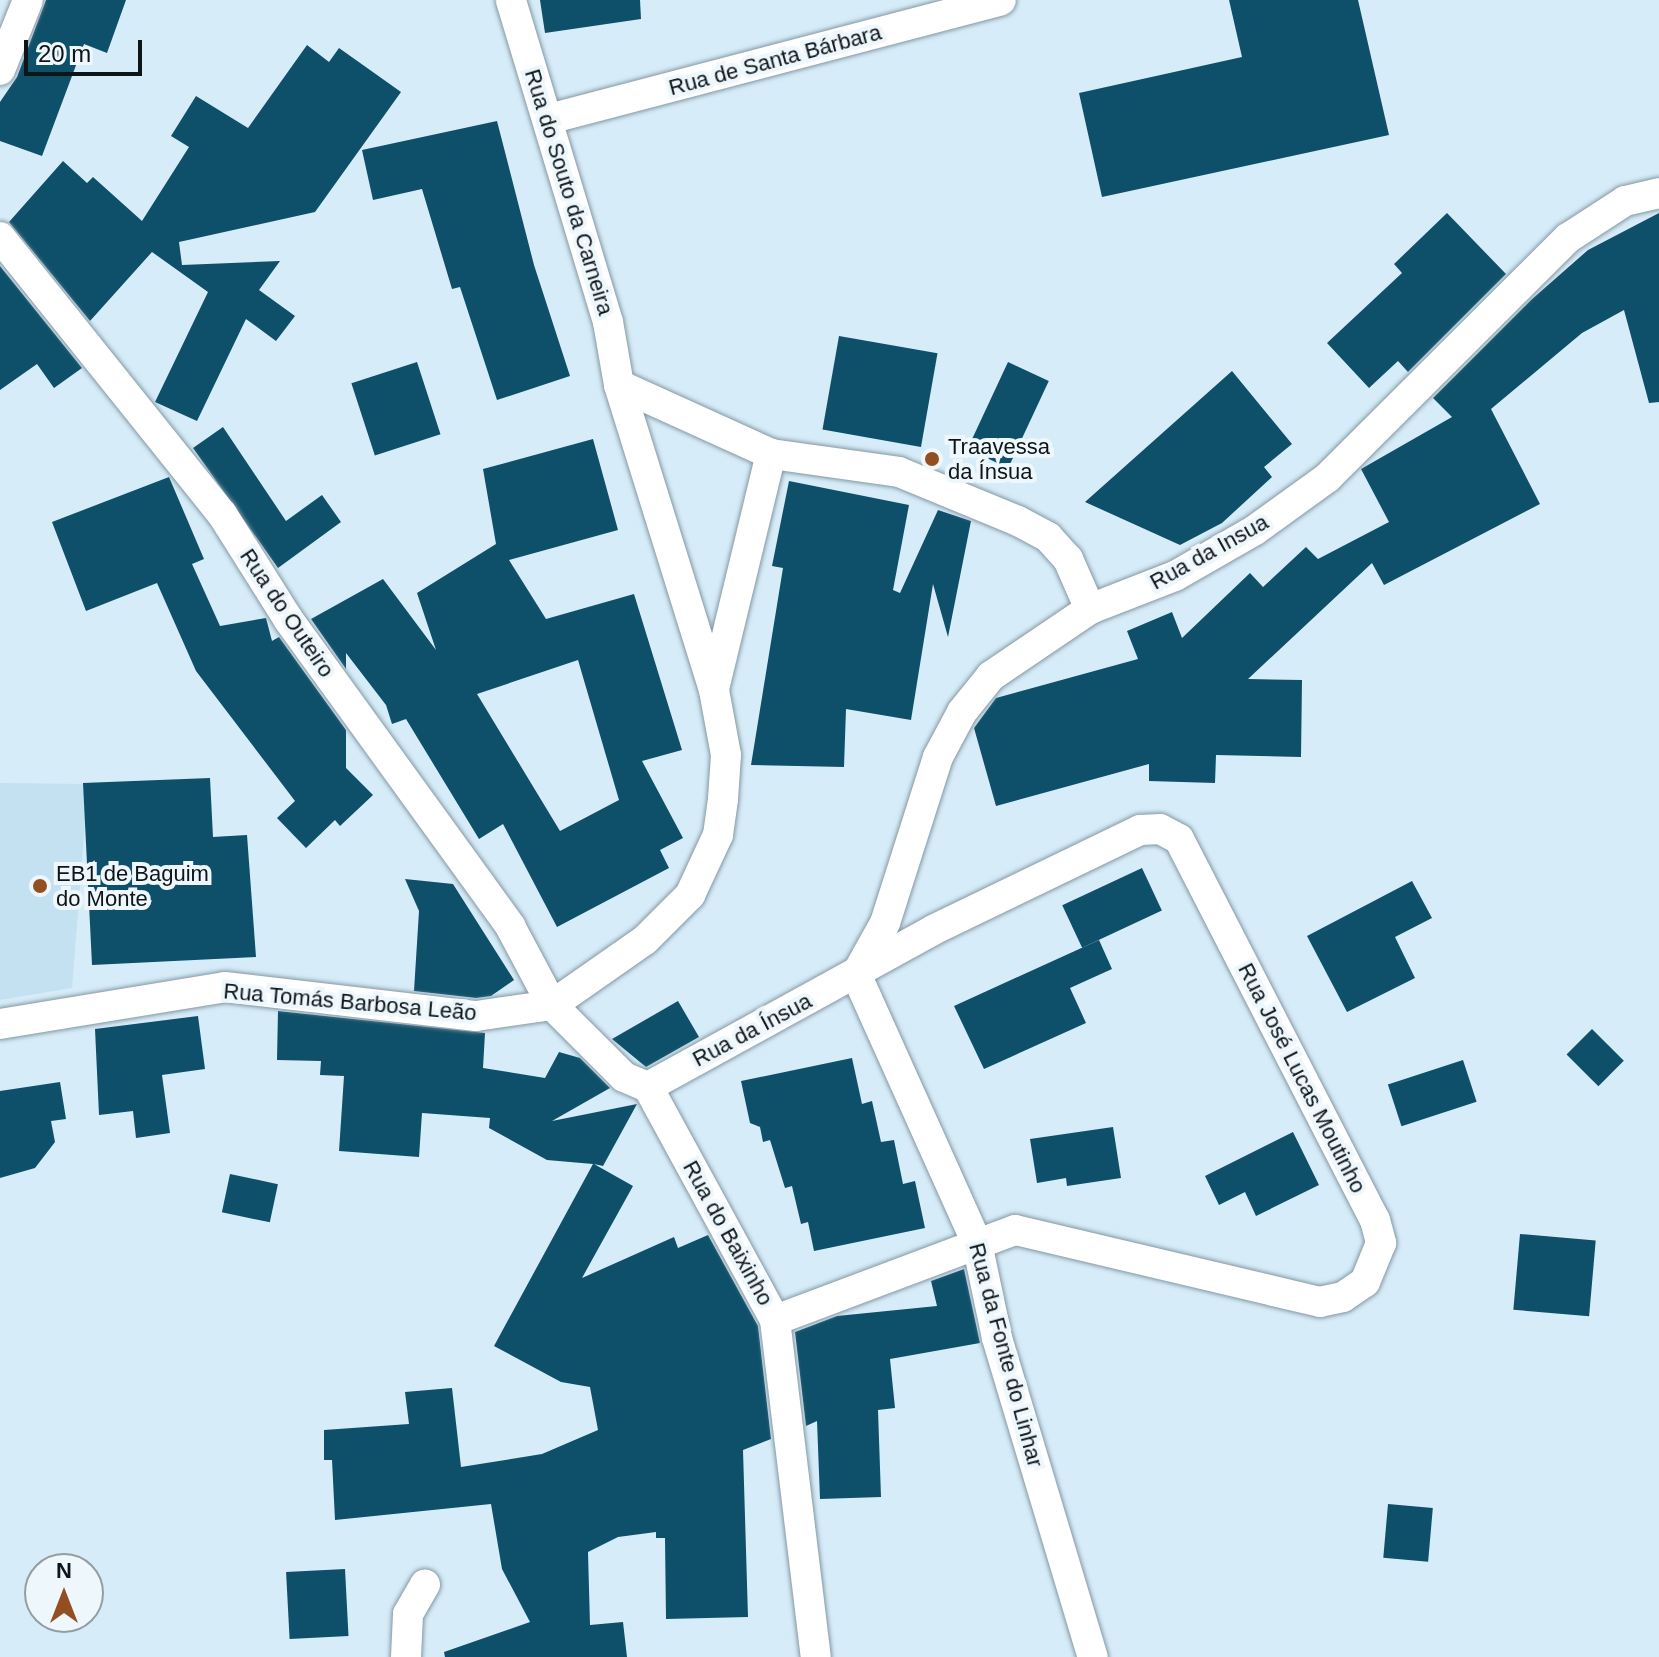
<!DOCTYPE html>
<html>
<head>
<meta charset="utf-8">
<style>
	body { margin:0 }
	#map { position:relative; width:1659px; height:1657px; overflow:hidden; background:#d6ecf9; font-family:Arial,sans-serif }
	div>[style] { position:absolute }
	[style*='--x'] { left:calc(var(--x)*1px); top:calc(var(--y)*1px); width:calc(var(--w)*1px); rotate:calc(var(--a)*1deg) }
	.built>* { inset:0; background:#c3e1f1 }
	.building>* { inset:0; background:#0e4f69; transform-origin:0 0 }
	.roads { filter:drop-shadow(0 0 2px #8498a3) drop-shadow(0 0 2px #8498a3) }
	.street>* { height:30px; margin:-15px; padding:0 15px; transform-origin:15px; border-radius:15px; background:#fff }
	.dots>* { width:22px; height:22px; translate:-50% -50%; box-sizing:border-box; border:4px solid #eef7fc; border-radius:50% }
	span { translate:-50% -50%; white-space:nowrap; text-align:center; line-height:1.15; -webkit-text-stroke:8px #eef7fc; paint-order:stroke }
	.street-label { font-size:22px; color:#0d1519 }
	.poi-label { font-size:22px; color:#0d1519 }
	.left { translate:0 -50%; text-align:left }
	.north { position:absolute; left:24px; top:1553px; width:80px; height:80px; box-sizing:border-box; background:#eef7fc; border:2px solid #949da1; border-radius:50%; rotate:0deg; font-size:22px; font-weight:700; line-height:32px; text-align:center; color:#0d1519 }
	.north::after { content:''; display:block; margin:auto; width:28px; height:36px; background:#934f22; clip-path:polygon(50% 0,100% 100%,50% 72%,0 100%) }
	.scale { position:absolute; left:24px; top:40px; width:118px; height:36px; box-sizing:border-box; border:4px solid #0d1519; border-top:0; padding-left:10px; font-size:24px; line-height:28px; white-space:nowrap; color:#0d1519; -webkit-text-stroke:6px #eef7fc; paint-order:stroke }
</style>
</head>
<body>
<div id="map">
	<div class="built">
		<div style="clip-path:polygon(0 783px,88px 784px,72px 988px,0 1000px)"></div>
	</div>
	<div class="building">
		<div style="clip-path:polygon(46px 0,126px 0,107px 53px,84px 44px,42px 156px,0 141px,0 102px,17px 77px)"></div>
		<div style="clip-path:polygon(540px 0,640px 0,641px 19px,545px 33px)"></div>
		<div style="clip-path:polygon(1229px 0,1358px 0,1389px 135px,1102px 197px,1079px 93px,1242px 57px)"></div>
		<div style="clip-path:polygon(307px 45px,329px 62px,339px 48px,401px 92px,315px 212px,179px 242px,182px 265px,280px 261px,259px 290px,295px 316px,276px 341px,246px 319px,197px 421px,155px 402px,208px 292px,152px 252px,90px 321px,9px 222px,63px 161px,87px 183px,93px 177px,142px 221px,189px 147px,171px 136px,196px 96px,248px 128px)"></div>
		<div style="clip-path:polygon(497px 121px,534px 265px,570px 376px,497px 400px,460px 287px,452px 289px,422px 189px,373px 200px,362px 150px)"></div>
		<div style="clip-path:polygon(1447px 213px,1506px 274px,1408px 372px,1398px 361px,1369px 388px,1327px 343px,1402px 273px,1394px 264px)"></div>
		<div style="clip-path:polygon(1659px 213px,1659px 402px,1649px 403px,1624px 310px,1582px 333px,1491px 409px,1540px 504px,1384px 585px,1372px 563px,1248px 679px,1302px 680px,1301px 757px,1216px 755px,1215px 783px,1149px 781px,1149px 764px,996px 806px,974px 728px,996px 698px,1138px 659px,1127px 631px,1172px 612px,1182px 638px,1250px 573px,1263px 587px,1306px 547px,1318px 559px,1389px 522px,1361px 469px,1452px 417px,1433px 398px,1531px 300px,1588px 250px)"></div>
		<div style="clip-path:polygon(0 266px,82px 368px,54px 388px,37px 364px,0 390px)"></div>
		<div style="left:839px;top:336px;width:100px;height:95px;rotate:10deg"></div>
		<div style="left:417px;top:362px;width:76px;height:69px;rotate:72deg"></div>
		<div style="left:1008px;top:362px;width:45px;height:96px;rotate:25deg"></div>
		<div style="clip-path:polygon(1232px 371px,1292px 444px,1264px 467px,1272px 477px,1222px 523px,1180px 545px,1085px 502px)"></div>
		<div style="clip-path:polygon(223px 427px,286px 521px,322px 495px,341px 522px,278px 568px,193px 448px)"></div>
		<div style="clip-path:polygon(evenodd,593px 439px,618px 530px,509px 560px,546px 619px,634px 594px,682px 750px,642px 761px,683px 838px,660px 850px,669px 868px,557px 927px,503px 824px,479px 839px,406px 719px,392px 724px,386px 705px,346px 653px,346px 669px,311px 619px,383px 579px,436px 650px,417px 593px,496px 544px,483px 469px,593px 439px,578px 660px,619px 800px,560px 831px,477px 694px,578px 660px)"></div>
		<div style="clip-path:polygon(169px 477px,204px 559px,192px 564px,220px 626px,266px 618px,272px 641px,279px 637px,346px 730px,346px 768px,373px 795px,340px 826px,335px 820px,306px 848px,277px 818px,295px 801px,196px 671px,157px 583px,86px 611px,52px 522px)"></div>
		<div style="clip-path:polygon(789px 481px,909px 505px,893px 590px,900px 593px,938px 510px,971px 521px,948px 637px,933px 584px,911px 720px,846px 709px,844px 767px,751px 765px,783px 568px,772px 566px)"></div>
		<div style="clip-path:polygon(210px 778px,213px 837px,247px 835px,256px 957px,92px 965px,83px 783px)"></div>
		<div style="left:1142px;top:868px;width:47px;height:88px;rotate:65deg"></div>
		<div style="clip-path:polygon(405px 879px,453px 884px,514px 980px,491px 996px,476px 998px,414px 991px,419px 911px)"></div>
		<div style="clip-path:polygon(1412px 881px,1432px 918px,1395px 937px,1415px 978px,1347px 1012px,1307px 936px)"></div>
		<div style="clip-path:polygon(1099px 940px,1112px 969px,1070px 988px,1086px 1023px,984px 1069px,954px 1006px)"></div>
		<div style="clip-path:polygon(678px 1001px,699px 1037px,646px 1067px,612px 1039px)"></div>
		<div style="clip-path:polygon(278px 1011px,485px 1033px,483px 1068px,545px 1078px,559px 1052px,580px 1058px,610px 1088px,552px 1121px,637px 1104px,603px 1166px,594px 1164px,633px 1186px,582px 1278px,674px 1237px,678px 1248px,708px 1235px,758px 1326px,771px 1439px,743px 1450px,748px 1617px,666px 1619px,665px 1538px,656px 1538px,656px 1532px,618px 1537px,588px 1552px,590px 1625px,623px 1622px,627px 1657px,445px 1657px,444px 1652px,530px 1622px,502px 1569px,491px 1504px,335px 1520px,332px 1460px,324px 1460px,324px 1430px,409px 1424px,405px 1392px,452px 1388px,461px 1467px,542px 1454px,598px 1430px,590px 1387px,561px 1382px,494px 1346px,593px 1164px,547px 1160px,489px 1128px,490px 1118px,422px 1113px,419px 1157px,339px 1151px,344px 1076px,320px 1075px,321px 1061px,277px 1060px)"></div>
		<div style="clip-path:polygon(198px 1016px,205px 1069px,162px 1075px,170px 1133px,136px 1138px,133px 1111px,99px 1115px,95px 1029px)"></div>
		<div style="left:1592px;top:1029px;width:45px;height:36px;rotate:45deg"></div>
		<div style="clip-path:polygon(852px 1058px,862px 1104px,872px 1101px,881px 1142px,894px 1140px,903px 1184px,915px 1181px,925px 1228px,814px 1251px,808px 1222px,801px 1224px,792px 1186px,785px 1188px,770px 1140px,763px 1142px,760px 1127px,750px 1123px,741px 1081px)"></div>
		<div style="left:1463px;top:1060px;width:44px;height:79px;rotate:72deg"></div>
		<div style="clip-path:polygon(60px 1082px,66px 1119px,51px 1121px,55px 1142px,35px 1168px,0 1178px,0 1091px)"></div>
		<div style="clip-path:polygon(1113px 1127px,1121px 1178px,1067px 1186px,1066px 1178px,1037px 1183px,1030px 1139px)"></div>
		<div style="clip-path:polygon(1293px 1132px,1319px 1185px,1256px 1216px,1245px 1192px,1219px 1205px,1205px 1176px)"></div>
		<div style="left:230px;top:1174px;width:49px;height:39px;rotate:12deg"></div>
		<div style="left:1520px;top:1234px;width:76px;height:76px;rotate:5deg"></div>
		<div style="clip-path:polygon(964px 1269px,980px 1343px,890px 1359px,895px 1408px,878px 1410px,881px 1497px,820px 1499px,817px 1421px,806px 1426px,795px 1332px,837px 1316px,937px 1306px,931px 1281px)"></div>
		<div style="left:1388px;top:1504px;width:45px;height:54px;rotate:5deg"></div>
		<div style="left:345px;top:1569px;width:67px;height:59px;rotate:87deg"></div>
	</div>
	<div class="roads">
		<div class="street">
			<div style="--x:0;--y:70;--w:75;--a:-68.2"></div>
			<div style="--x:549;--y:119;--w:467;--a:-14.7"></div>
			<div style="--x:0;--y:237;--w:355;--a:51.3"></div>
			<div style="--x:222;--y:514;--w:124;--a:57.8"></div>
			<div style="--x:288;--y:619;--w:379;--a:54.1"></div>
			<div style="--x:510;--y:926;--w:89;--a:62"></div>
			<div style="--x:552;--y:1005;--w:102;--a:45"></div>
			<div style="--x:624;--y:1077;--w:26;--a:23"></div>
			<div style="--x:648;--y:1087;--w:265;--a:61.4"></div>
			<div style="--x:775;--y:1320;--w:339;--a:83.1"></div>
			<div style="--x:619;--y:385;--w:167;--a:24.4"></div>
			<div style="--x:771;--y:454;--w:129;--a:8"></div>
			<div style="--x:899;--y:472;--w:129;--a:22.4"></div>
			<div style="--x:1018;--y:521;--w:34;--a:28"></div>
			<div style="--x:1048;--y:537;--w:30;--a:48"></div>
			<div style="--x:1068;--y:559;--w:55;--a:66.3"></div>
			<div style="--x:714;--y:689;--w:242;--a:-76.4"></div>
			<div style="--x:857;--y:973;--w:57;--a:-60.8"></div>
			<div style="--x:885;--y:923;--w:174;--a:-72.3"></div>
			<div style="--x:938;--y:757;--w:51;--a:-61.9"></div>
			<div style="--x:962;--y:712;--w:46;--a:-51.1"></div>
			<div style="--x:991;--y:676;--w:120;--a:-34.1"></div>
			<div style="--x:1090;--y:609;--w:91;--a:-21.2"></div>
			<div style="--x:1175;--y:576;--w:92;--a:-29.9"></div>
			<div style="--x:1255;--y:530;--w:89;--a:-35.8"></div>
			<div style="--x:1327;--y:478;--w:340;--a:-44.9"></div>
			<div style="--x:1568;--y:238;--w:68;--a:-33"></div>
			<div style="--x:1625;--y:201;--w:35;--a:-13"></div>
			<div style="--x:856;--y:974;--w:295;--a:65.8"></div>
			<div style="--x:977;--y:1243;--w:97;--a:78.1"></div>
			<div style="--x:997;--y:1338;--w:333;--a:73.3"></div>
			<div style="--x:0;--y:1024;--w:228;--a:-9.3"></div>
			<div style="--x:225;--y:987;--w:253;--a:6.6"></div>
			<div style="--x:476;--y:1016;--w:77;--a:-8.2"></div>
			<div style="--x:552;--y:1005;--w:113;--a:-35"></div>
			<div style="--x:645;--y:940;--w:64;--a:-45"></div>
			<div style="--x:690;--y:895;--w:66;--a:-65"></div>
			<div style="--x:718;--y:835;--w:36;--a:-82"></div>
			<div style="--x:723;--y:799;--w:44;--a:-86.1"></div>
			<div style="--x:726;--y:755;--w:66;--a:-100.5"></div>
			<div style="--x:714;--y:690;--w:319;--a:-107.3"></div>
			<div style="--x:619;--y:385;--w:64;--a:-99.9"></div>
			<div style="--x:608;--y:322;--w:336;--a:-106.8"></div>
			<div style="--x:648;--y:1087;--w:325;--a:-28.8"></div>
			<div style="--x:933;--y:930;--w:230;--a:-25.8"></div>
			<div style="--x:1140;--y:830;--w:20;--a:-3"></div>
			<div style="--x:1160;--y:829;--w:21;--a:28"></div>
			<div style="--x:1179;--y:839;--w:428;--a:62.8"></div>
			<div style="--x:1375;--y:1220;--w:24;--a:75"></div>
			<div style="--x:1381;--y:1243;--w:42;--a:112.3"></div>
			<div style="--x:1365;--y:1282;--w:27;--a:146"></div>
			<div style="--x:1343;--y:1297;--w:24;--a:168"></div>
			<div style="--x:1320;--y:1302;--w:313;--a:-166.7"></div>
			<div style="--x:1015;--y:1230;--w:256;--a:159.4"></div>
			<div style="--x:406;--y:1657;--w:43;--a:-87.3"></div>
			<div style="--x:408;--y:1614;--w:34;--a:-60"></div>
		</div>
	</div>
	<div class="dots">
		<div style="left:932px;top:459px;background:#934f22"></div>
		<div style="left:40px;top:886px;background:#934f22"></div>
	</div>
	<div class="street-label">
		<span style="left:775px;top:60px;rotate:-15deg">Rua de Santa Bárbara</span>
		<span style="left:569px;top:192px;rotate:73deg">Rua do Souto da Carneira</span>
		<span style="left:1209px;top:552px;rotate:-29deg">Rua da Insua</span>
		<span style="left:287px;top:613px;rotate:56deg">Rua do Outeiro</span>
		<span style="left:350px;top:1002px;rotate:5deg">Rua Tomás Barbosa Leão</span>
		<span style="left:752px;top:1030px;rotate:-28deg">Rua da Ínsua</span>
		<span style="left:1302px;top:1078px;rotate:63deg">Rua José Lucas Moutinho</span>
		<span style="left:728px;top:1233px;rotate:61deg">Rua do Baixinho</span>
		<span style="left:1006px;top:1355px;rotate:75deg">Rua da Fonte do Linhar</span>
	</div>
	<div class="poi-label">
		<span class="left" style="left:948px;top:459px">Traavessa<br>da Ínsua</span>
		<span class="left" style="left:56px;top:886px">EB1 de Baguim<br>do Monte</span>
	</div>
	<div class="north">N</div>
	<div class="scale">20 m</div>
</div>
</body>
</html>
